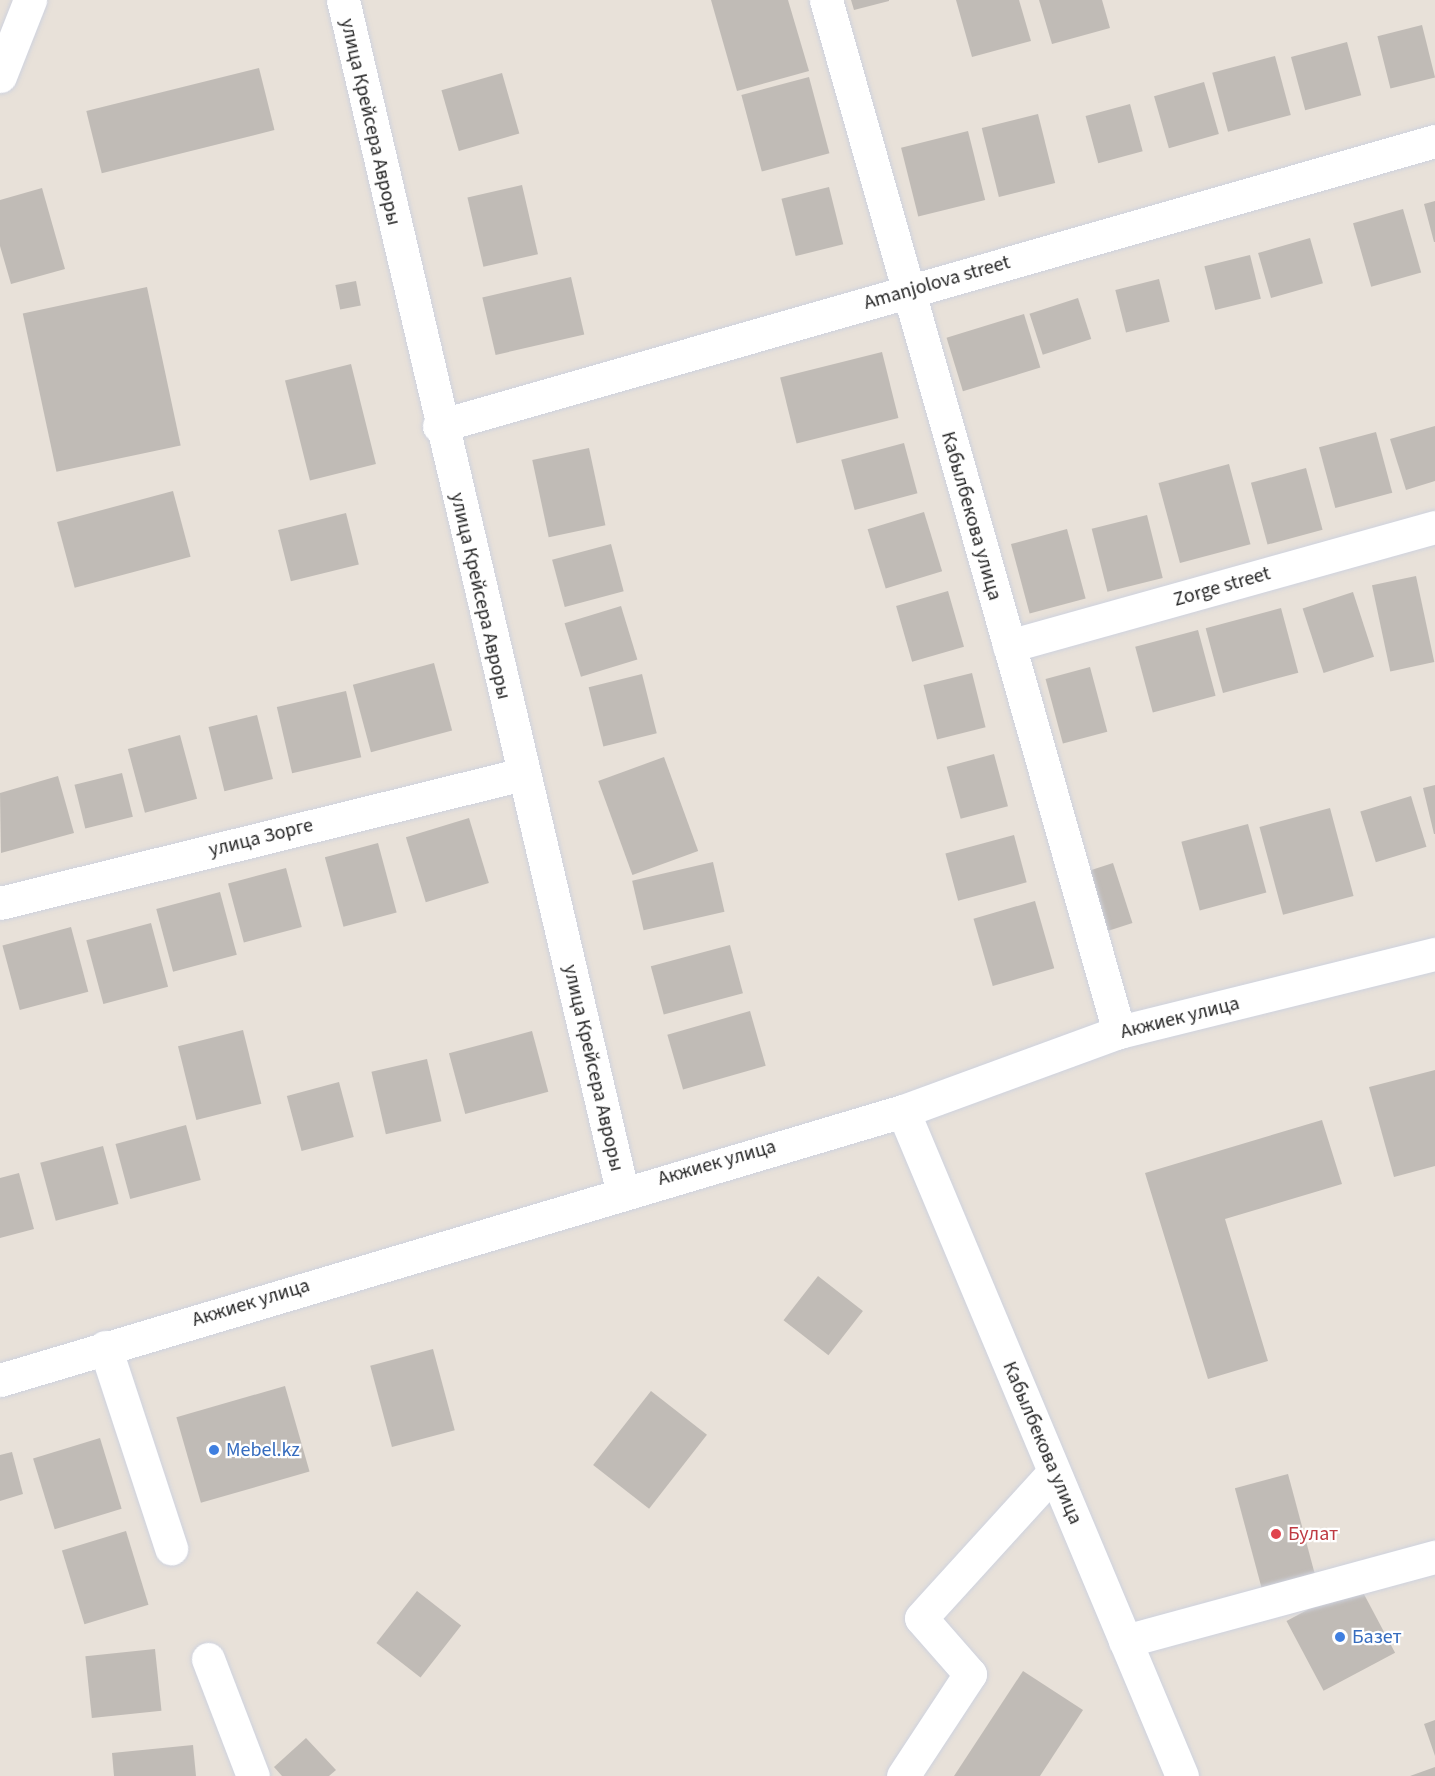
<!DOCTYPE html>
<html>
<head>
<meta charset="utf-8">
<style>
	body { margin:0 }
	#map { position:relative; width:1435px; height:1776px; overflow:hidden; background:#e8e1d9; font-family:"Source Sans 3",sans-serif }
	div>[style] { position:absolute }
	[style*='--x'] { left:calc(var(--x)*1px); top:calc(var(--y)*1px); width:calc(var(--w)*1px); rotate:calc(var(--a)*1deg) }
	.building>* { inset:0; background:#c0bbb6; transform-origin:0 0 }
	.roads { filter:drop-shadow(0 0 2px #ced2de) drop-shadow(0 0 2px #ced2de) }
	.minor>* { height:33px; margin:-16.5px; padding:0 16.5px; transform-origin:16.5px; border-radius:16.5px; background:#fff }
	.dots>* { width:16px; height:16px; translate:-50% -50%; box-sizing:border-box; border:3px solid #fff; border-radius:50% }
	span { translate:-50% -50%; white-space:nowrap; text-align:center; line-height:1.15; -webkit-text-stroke:4.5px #fff; paint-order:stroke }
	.street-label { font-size:20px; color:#262626 }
	.shop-label { font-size:20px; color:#366cbe }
	.left { translate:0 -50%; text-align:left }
	.health-label { font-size:20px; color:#be3a42 }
</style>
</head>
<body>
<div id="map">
	<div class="building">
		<div style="clip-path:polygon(711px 0,788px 0,809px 71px,737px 91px)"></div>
		<div style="clip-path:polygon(851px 0,889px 0,889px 1px,854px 10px)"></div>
		<div style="clip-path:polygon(956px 0,1019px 0,1031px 41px,972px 57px)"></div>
		<div style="clip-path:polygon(1039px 0,1102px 0,1110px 28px,1052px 44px)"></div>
		<div style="left:1422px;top:25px;width:54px;height:46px;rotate:76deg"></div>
		<div style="left:1347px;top:42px;width:55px;height:58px;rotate:75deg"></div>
		<div style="left:1275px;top:56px;width:61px;height:65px;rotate:75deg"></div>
		<div style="left:259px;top:68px;width:64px;height:178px;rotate:76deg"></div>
		<div style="left:502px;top:73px;width:63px;height:63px;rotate:74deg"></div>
		<div style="left:809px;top:77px;width:79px;height:70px;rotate:75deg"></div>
		<div style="left:1204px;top:82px;width:54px;height:52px;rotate:74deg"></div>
		<div style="left:1130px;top:104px;width:49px;height:46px;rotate:75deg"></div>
		<div style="left:1038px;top:114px;width:71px;height:58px;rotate:76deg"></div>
		<div style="left:968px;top:131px;width:71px;height:69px;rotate:76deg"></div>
		<div style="left:522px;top:185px;width:71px;height:56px;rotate:77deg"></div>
		<div style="left:829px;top:187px;width:59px;height:49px;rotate:76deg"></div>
		<div style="clip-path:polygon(42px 188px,65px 269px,11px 284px,0 246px,0 200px)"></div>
		<div style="clip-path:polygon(1435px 201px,1435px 242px,1434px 242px,1424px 204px)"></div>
		<div style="left:1403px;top:209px;width:66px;height:52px;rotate:74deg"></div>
		<div style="left:1310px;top:238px;width:47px;height:54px;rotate:74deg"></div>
		<div style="left:1250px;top:255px;width:45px;height:47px;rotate:76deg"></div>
		<div style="left:571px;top:277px;width:59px;height:91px;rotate:77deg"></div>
		<div style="left:1159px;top:279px;width:44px;height:45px;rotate:76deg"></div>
		<div style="left:356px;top:281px;width:25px;height:21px;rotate:79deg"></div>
		<div style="left:147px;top:287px;width:162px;height:127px;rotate:78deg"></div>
		<div style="left:1078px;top:298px;width:43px;height:51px;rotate:72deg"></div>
		<div style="left:1024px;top:314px;width:56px;height:81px;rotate:73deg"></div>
		<div style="left:882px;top:352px;width:68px;height:105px;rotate:76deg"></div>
		<div style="left:351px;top:364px;width:103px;height:68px;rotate:76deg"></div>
		<div style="clip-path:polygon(1435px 426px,1435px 481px,1406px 490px,1390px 439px)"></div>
		<div style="left:1376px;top:432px;width:63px;height:59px;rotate:75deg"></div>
		<div style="left:904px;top:443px;width:52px;height:65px;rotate:75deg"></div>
		<div style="left:589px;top:448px;width:79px;height:58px;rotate:78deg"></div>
		<div style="left:1229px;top:464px;width:83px;height:73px;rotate:75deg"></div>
		<div style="left:1306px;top:468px;width:64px;height:57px;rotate:75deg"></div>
		<div style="left:173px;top:491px;width:68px;height:120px;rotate:75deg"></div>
		<div style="left:924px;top:512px;width:62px;height:59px;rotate:73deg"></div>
		<div style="left:346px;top:513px;width:53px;height:70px;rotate:76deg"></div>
		<div style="left:1147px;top:515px;width:65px;height:57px;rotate:76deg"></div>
		<div style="left:1067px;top:529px;width:72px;height:58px;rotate:75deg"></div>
		<div style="left:611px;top:544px;width:49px;height:61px;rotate:75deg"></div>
		<div style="left:1416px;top:576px;width:88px;height:45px;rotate:78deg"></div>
		<div style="left:948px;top:591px;width:58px;height:54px;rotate:74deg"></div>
		<div style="left:1353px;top:592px;width:68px;height:53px;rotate:72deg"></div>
		<div style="left:621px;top:606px;width:56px;height:59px;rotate:73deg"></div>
		<div style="left:1281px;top:608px;width:67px;height:78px;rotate:75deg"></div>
		<div style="left:1198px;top:630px;width:68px;height:65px;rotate:75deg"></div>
		<div style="left:434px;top:663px;width:70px;height:84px;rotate:75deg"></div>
		<div style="left:1090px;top:667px;width:67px;height:46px;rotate:75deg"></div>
		<div style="left:972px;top:673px;width:56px;height:50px;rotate:76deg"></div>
		<div style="left:642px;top:674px;width:61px;height:55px;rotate:76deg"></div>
		<div style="left:346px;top:691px;width:68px;height:71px;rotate:77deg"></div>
		<div style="left:257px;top:715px;width:66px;height:50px;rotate:76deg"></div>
		<div style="left:180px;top:735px;width:66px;height:54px;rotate:75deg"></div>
		<div style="left:994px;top:754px;width:54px;height:49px;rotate:75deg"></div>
		<div style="left:664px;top:757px;width:100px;height:70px;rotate:70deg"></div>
		<div style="left:122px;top:773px;width:45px;height:49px;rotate:76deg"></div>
		<div style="clip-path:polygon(58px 776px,74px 833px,1px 853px,0 793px)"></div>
		<div style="clip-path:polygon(1435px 785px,1435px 834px,1434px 834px,1423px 788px)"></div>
		<div style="left:1411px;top:796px;width:53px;height:53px;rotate:73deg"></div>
		<div style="left:1330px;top:808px;width:91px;height:73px;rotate:75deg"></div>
		<div style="left:469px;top:818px;width:68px;height:66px;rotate:73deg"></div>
		<div style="left:1248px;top:824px;width:71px;height:69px;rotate:75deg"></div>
		<div style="left:1014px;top:835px;width:49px;height:71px;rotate:75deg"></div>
		<div style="left:378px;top:843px;width:72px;height:55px;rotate:75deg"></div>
		<div style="left:713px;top:862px;width:51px;height:83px;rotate:77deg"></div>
		<div style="left:1113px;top:863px;width:63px;height:26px;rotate:72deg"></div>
		<div style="left:286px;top:868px;width:61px;height:60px;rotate:75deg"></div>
		<div style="left:220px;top:892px;width:65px;height:66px;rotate:75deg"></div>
		<div style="left:1035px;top:901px;width:70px;height:64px;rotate:74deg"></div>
		<div style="left:151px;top:923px;width:66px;height:67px;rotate:75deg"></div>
		<div style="left:71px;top:927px;width:67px;height:71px;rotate:75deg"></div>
		<div style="left:730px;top:945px;width:50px;height:82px;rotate:75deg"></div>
		<div style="left:750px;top:1011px;width:57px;height:86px;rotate:74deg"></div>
		<div style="left:243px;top:1030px;width:76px;height:67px;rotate:76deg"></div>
		<div style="left:532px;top:1031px;width:63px;height:86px;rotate:75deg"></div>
		<div style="left:427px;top:1059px;width:64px;height:57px;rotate:77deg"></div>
		<div style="clip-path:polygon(1435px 1070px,1435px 1166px,1394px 1177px,1369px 1087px)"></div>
		<div style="left:339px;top:1082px;width:57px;height:54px;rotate:75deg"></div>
		<div style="clip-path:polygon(1322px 1120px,1342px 1184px,1225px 1219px,1268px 1361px,1208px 1379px,1145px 1173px)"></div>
		<div style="left:186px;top:1125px;width:57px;height:73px;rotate:75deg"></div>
		<div style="left:103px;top:1146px;width:60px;height:65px;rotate:75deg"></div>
		<div style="clip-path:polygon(19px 1173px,34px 1229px,0 1238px,0 1178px)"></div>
		<div style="left:818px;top:1276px;width:57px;height:56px;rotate:38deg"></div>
		<div style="left:433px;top:1349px;width:84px;height:65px;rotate:75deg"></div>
		<div style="left:285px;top:1386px;width:89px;height:113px;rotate:74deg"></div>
		<div style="left:651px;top:1391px;width:71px;height:94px;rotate:38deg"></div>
		<div style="left:100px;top:1438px;width:74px;height:70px;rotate:73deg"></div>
		<div style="clip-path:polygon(12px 1452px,23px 1494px,0 1501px,0 1455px)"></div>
		<div style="left:1288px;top:1474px;width:109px;height:55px;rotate:75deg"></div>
		<div style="left:126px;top:1531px;width:77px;height:67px;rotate:73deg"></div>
		<div style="left:1358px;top:1583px;width:79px;height:81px;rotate:62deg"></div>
		<div style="left:417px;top:1591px;width:56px;height:66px;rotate:38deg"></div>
		<div style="left:155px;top:1649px;width:62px;height:70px;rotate:84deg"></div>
		<div style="clip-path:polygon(1023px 1671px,1083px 1710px,1040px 1776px,954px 1776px)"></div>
		<div style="clip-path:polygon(1435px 1720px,1435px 1756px,1424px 1724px)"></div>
		<div style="clip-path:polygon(306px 1738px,336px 1770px,329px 1776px,282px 1776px,274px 1767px)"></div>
		<div style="clip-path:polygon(193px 1745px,196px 1776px,114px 1776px,112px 1753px)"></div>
		<div style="clip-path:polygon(1435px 1767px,1435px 1776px,1410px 1776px)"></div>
	</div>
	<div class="roads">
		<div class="minor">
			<div style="--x:343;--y:0;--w:1222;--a:76.81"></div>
			<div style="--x:826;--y:0;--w:1073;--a:74.15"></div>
			<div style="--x:0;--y:76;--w:82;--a:-68.5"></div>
			<div style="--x:439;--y:426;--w:1036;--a:-15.97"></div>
			<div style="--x:1009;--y:646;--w:442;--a:-15.6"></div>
			<div style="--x:0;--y:903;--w:539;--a:-13.86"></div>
			<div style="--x:903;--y:1111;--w:721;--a:67.24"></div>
			<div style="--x:105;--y:1347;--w:212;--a:71.8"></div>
			<div style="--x:0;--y:1380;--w:942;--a:-16.59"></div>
			<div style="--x:903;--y:1111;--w:230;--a:-20.1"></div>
			<div style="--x:1119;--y:1032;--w:325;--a:-13.9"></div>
			<div style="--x:1125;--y:1641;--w:321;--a:-15.2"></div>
			<div style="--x:208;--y:1659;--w:125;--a:69"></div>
			<div style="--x:903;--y:1776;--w:122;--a:-56.7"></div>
			<div style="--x:970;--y:1674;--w:74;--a:-131.2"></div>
			<div style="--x:921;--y:1618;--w:197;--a:-47.7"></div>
		</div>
	</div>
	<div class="dots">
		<div style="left:214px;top:1450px;background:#3f7fe0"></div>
		<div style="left:1276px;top:1534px;background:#e0444e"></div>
		<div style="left:1340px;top:1637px;background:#3f7fe0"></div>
	</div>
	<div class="street-label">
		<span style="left:370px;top:122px;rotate:77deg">улица Крейсера Авроры</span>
		<span style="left:937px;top:283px;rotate:-16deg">Amanjolova street</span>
		<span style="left:971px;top:516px;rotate:74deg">Кабылбекова улица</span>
		<span style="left:1222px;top:587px;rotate:-16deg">Zorge street</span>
		<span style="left:480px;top:596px;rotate:77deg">улица Крейсера Авроры</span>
		<span style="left:261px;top:838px;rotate:-14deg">улица Зорге</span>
		<span style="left:1180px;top:1018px;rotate:-14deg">Акжиек улица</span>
		<span style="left:593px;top:1068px;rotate:77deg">улица Крейсера Авроры</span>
		<span style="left:717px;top:1163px;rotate:-16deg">Акжиек улица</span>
		<span style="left:251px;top:1303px;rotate:-17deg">Акжиек улица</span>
		<span style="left:1042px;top:1443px;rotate:67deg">Кабылбекова улица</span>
	</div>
	<div class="shop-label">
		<span class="left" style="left:226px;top:1450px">Mebel.kz</span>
		<span class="left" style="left:1352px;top:1637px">Базет</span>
	</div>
	<div class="health-label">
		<span class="left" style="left:1288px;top:1534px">Булат</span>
	</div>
</div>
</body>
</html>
